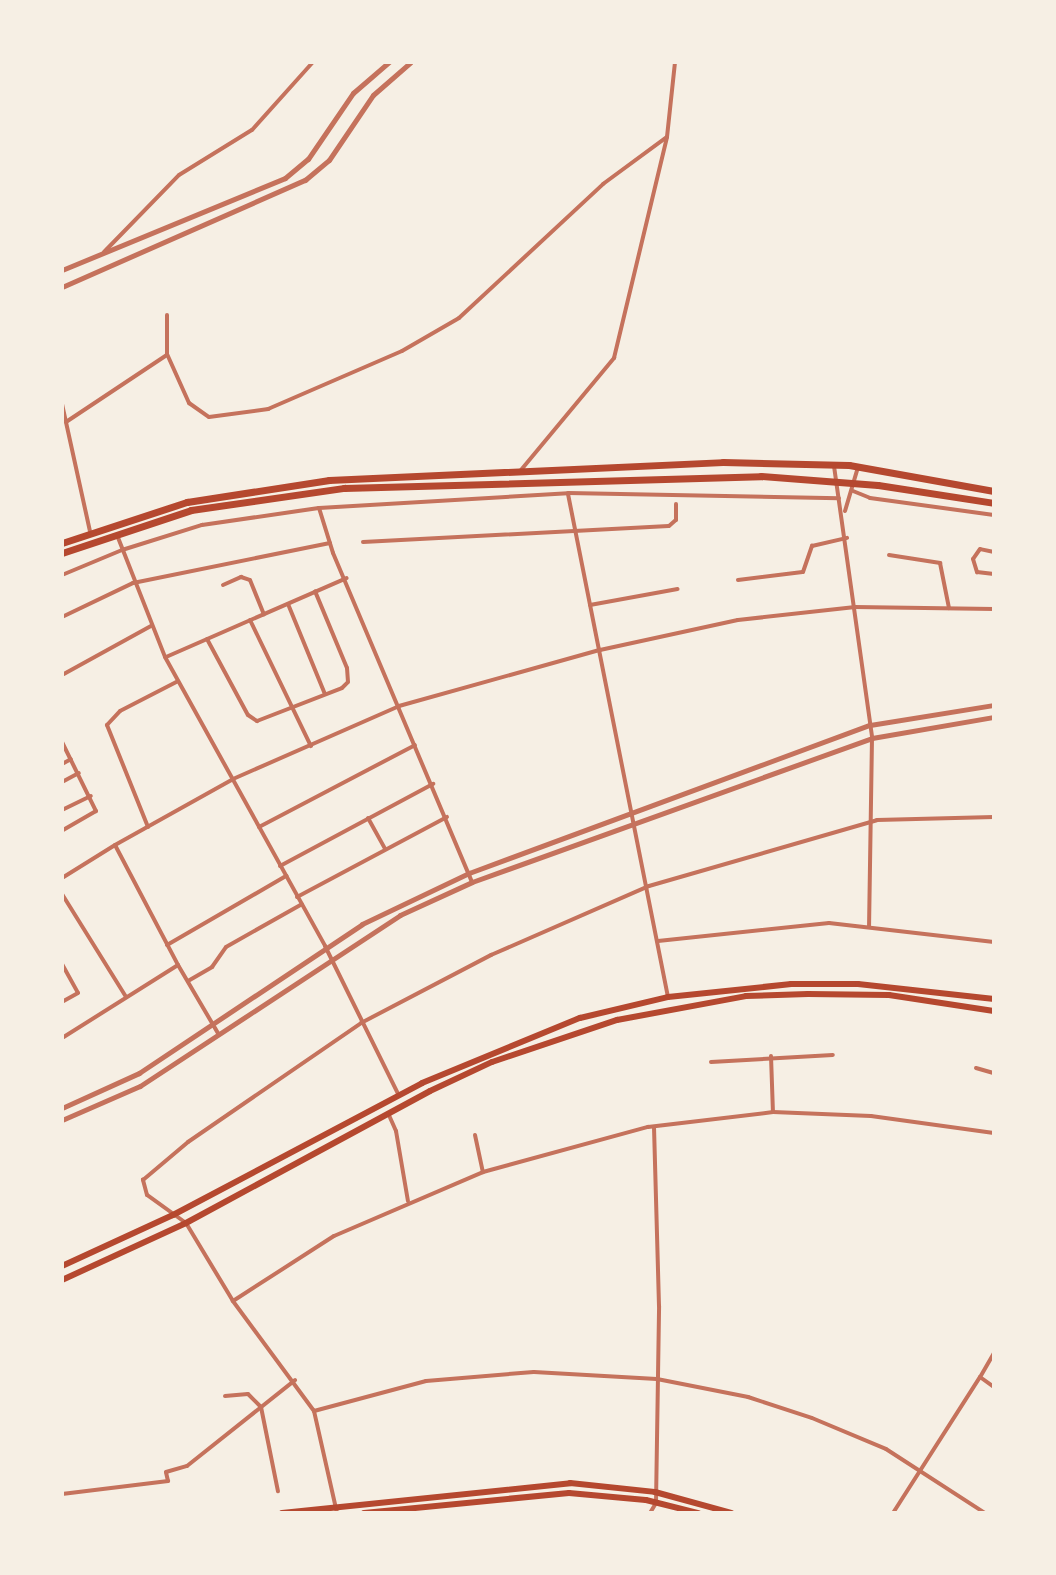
<!DOCTYPE html>
<html>
<head>
<meta charset="utf-8">
<style>
	body { margin:0 }
	#map { position:relative; width:1056px; height:1575px; overflow:hidden; background:#f6efe4; font-family:"Noto Serif",serif }
	div>[style] { position:absolute }
	[style*='--x'] { left:calc(var(--x)*1px); top:calc(var(--y)*1px); width:calc(var(--w)*1px); rotate:calc(var(--a)*1deg) }
	.minor>* { height:4px; margin:-2px; padding:0 2px; transform-origin:2px; border-radius:2px; background:#c5725c }
	.tertiary>* { height:5px; margin:-2.5px; padding:0 2.5px; transform-origin:2.5px; border-radius:2.5px; background:#c5725c }
	.secondary>* { height:6px; margin:-3px; padding:0 3px; transform-origin:3px; border-radius:3px; background:#b5482f }
	.trunk>* { height:7px; margin:-3.5px; padding:0 3.5px; transform-origin:3.5px; border-radius:3.5px; background:#b5482f }
	span { translate:-50% -50%; white-space:nowrap; text-align:center; line-height:1.15; -webkit-text-stroke:6px #f6efe4; paint-order:stroke }
	.frame { position:absolute; inset:0; border:64px solid #f6efe4; pointer-events:none }
</style>
</head>
<body>
<div id="map">
	<div class="minor">
		<div style="--x:104;--y:252;--w:107;--a:-45.8"></div>
		<div style="--x:179;--y:175;--w:86;--a:-31.7"></div>
		<div style="--x:252;--y:130;--w:91;--a:-48.1"></div>
		<div style="--x:167;--y:315;--w:39;--a:90"></div>
		<div style="--x:167;--y:354;--w:54;--a:65.8"></div>
		<div style="--x:189;--y:403;--w:24;--a:35"></div>
		<div style="--x:209;--y:417;--w:60;--a:-7.7"></div>
		<div style="--x:268;--y:409;--w:146;--a:-23.4"></div>
		<div style="--x:402;--y:351;--w:66;--a:-30.1"></div>
		<div style="--x:459;--y:318;--w:197;--a:-42.9"></div>
		<div style="--x:603;--y:184;--w:79;--a:-36.3"></div>
		<div style="--x:62;--y:404;--w:130;--a:77.6"></div>
		<div style="--x:66;--y:422;--w:121;--a:-33.6"></div>
		<div style="--x:834;--y:466;--w:275;--a:82"></div>
		<div style="--x:872;--y:738;--w:189;--a:90.9"></div>
		<div style="--x:521;--y:470;--w:146;--a:-50.3"></div>
		<div style="--x:614;--y:358;--w:227;--a:-76.5"></div>
		<div style="--x:667;--y:137;--w:75;--a:-83.9"></div>
		<div style="--x:853;--y:491;--w:18;--a:22"></div>
		<div style="--x:870;--y:498;--w:125;--a:7.8"></div>
		<div style="--x:568;--y:494;--w:513;--a:78.76"></div>
		<div style="--x:319;--y:508;--w:47;--a:72.7"></div>
		<div style="--x:333;--y:553;--w:357;--a:67.1"></div>
		<div style="--x:845;--y:511;--w:46;--a:-73.5"></div>
		<div style="--x:117;--y:535;--w:131;--a:68.5"></div>
		<div style="--x:165;--y:657;--w:330;--a:61"></div>
		<div style="--x:325;--y:946;--w:165;--a:63.7"></div>
		<div style="--x:363;--y:542;--w:306;--a:-3"></div>
		<div style="--x:669;--y:526;--w:9;--a:-41"></div>
		<div style="--x:676;--y:520;--w:16;--a:-90"></div>
		<div style="--x:994;--y:552;--w:14;--a:-168"></div>
		<div style="--x:980;--y:549;--w:12;--a:125"></div>
		<div style="--x:973;--y:559;--w:14;--a:73"></div>
		<div style="--x:977;--y:572;--w:17;--a:7"></div>
		<div style="--x:889;--y:555;--w:52;--a:8.9"></div>
		<div style="--x:940;--y:563;--w:46;--a:78.7"></div>
		<div style="--x:62;--y:575;--w:65;--a:-22.6"></div>
		<div style="--x:122;--y:550;--w:84;--a:-17.4"></div>
		<div style="--x:202;--y:525;--w:118;--a:-8.3"></div>
		<div style="--x:319;--y:508;--w:249;--a:-3.4"></div>
		<div style="--x:568;--y:493;--w:271;--a:1.1"></div>
		<div style="--x:738;--y:580;--w:65;--a:-7"></div>
		<div style="--x:803;--y:572;--w:28;--a:-71"></div>
		<div style="--x:812;--y:546;--w:36;--a:-13"></div>
		<div style="--x:223;--y:585;--w:20;--a:-24"></div>
		<div style="--x:241;--y:577;--w:9;--a:18"></div>
		<div style="--x:250;--y:580;--w:37;--a:68"></div>
		<div style="--x:288;--y:604;--w:97;--a:67.7"></div>
		<div style="--x:590;--y:605;--w:89;--a:-10.3"></div>
		<div style="--x:62;--y:617;--w:79;--a:-25.6"></div>
		<div style="--x:133;--y:583;--w:201;--a:-11.5"></div>
		<div style="--x:250;--y:620;--w:140;--a:64.2"></div>
		<div style="--x:207;--y:639;--w:86;--a:61.7"></div>
		<div style="--x:248;--y:715;--w:11;--a:34"></div>
		<div style="--x:257;--y:721;--w:91;--a:-21.2"></div>
		<div style="--x:342;--y:688;--w:8;--a:-45"></div>
		<div style="--x:348;--y:682;--w:14;--a:-94"></div>
		<div style="--x:347;--y:668;--w:83;--a:-112.6"></div>
		<div style="--x:166;--y:657;--w:197;--a:-23.6"></div>
		<div style="--x:62;--y:675;--w:102;--a:-28.8"></div>
		<div style="--x:62;--y:742;--w:77;--a:63.8"></div>
		<div style="--x:96;--y:811;--w:39;--a:150"></div>
		<div style="--x:62;--y:764;--w:10;--a:-29"></div>
		<div style="--x:62;--y:782;--w:19;--a:-28"></div>
		<div style="--x:62;--y:810;--w:32;--a:-26"></div>
		<div style="--x:368;--y:818;--w:35;--a:61"></div>
		<div style="--x:148;--y:827;--w:110;--a:-111.9"></div>
		<div style="--x:107;--y:725;--w:19;--a:-47"></div>
		<div style="--x:120;--y:711;--w:65;--a:-27.3"></div>
		<div style="--x:259;--y:827;--w:176;--a:-27.7"></div>
		<div style="--x:115;--y:845;--w:135;--a:-29.2"></div>
		<div style="--x:233;--y:779;--w:181;--a:-23.7"></div>
		<div style="--x:399;--y:706;--w:209;--a:-15.6"></div>
		<div style="--x:600;--y:650;--w:141;--a:-12.3"></div>
		<div style="--x:738;--y:620;--w:118;--a:-6.3"></div>
		<div style="--x:855;--y:607;--w:139;--a:0.8"></div>
		<div style="--x:280;--y:866;--w:174;--a:-28.2"></div>
		<div style="--x:62;--y:878;--w:62;--a:-31.9"></div>
		<div style="--x:115;--y:845;--w:136;--a:62.3"></div>
		<div style="--x:178;--y:965;--w:137;--a:147.8"></div>
		<div style="--x:62;--y:894;--w:121;--a:58.1"></div>
		<div style="--x:297;--y:897;--w:170;--a:-28.1"></div>
		<div style="--x:658;--y:941;--w:172;--a:-6"></div>
		<div style="--x:829;--y:923;--w:166;--a:6.6"></div>
		<div style="--x:167;--y:945;--w:138;--a:-30.1"></div>
		<div style="--x:62;--y:964;--w:33;--a:61"></div>
		<div style="--x:78;--y:993;--w:18;--a:151"></div>
		<div style="--x:178;--y:965;--w:81;--a:59.6"></div>
		<div style="--x:188;--y:981;--w:28;--a:-30"></div>
		<div style="--x:212;--y:967;--w:24;--a:-55"></div>
		<div style="--x:226;--y:947;--w:87;--a:-29.5"></div>
		<div style="--x:771;--y:1056;--w:56;--a:88"></div>
		<div style="--x:711;--y:1062;--w:122;--a:-3.3"></div>
		<div style="--x:976;--y:1068;--w:19;--a:16"></div>
		<div style="--x:388;--y:1113;--w:20;--a:66"></div>
		<div style="--x:396;--y:1131;--w:71;--a:80.3"></div>
		<div style="--x:475;--y:1135;--w:38;--a:78"></div>
		<div style="--x:233;--y:1301;--w:91;--a:-121.1"></div>
		<div style="--x:186;--y:1223;--w:48;--a:-144.3"></div>
		<div style="--x:147;--y:1195;--w:16;--a:-105"></div>
		<div style="--x:143;--y:1180;--w:59;--a:-40.2"></div>
		<div style="--x:188;--y:1142;--w:210;--a:-34.5"></div>
		<div style="--x:361;--y:1023;--w:147;--a:-27.6"></div>
		<div style="--x:491;--y:955;--w:172;--a:-23.6"></div>
		<div style="--x:649;--y:886;--w:237;--a:-16.1"></div>
		<div style="--x:877;--y:820;--w:117;--a:-1.5"></div>
		<div style="--x:994;--y:1353;--w:28;--a:120"></div>
		<div style="--x:980;--y:1377;--w:17;--a:36"></div>
		<div style="--x:225;--y:1396;--w:23;--a:-5"></div>
		<div style="--x:248;--y:1394;--w:18;--a:45"></div>
		<div style="--x:261;--y:1407;--w:86;--a:78.6"></div>
		<div style="--x:314;--y:1411;--w:116;--a:-15"></div>
		<div style="--x:426;--y:1381;--w:108;--a:-4.8"></div>
		<div style="--x:534;--y:1372;--w:123;--a:3.3"></div>
		<div style="--x:657;--y:1379;--w:93;--a:11.2"></div>
		<div style="--x:748;--y:1397;--w:67;--a:18.2"></div>
		<div style="--x:812;--y:1418;--w:80;--a:22.7"></div>
		<div style="--x:886;--y:1449;--w:118;--a:32.9"></div>
		<div style="--x:62;--y:1494;--w:107;--a:-7"></div>
		<div style="--x:168;--y:1481;--w:9;--a:-103"></div>
		<div style="--x:166;--y:1472;--w:22;--a:-16"></div>
		<div style="--x:187;--y:1466;--w:138;--a:-38.5"></div>
		<div style="--x:337;--y:1513;--w:105;--a:-102.7"></div>
		<div style="--x:314;--y:1411;--w:137;--a:-126.4"></div>
		<div style="--x:233;--y:1301;--w:120;--a:-32.8"></div>
		<div style="--x:334;--y:1236;--w:162;--a:-23.2"></div>
		<div style="--x:483;--y:1172;--w:171;--a:-15.3"></div>
		<div style="--x:648;--y:1127;--w:126;--a:-6.8"></div>
		<div style="--x:773;--y:1112;--w:98;--a:2.3"></div>
		<div style="--x:871;--y:1116;--w:124;--a:7.9"></div>
		<div style="--x:650;--y:1513;--w:12;--a:-59"></div>
		<div style="--x:656;--y:1503;--w:197;--a:-89.1"></div>
		<div style="--x:659;--y:1306;--w:179;--a:-91.6"></div>
		<div style="--x:893;--y:1513;--w:161;--a:-57.4"></div>
	</div>
	<div class="tertiary">
		<div style="--x:62;--y:270;--w:241;--a:-22.4"></div>
		<div style="--x:285;--y:178;--w:30;--a:-40"></div>
		<div style="--x:308;--y:159;--w:80;--a:-55.7"></div>
		<div style="--x:353;--y:93;--w:48;--a:-40.7"></div>
		<div style="--x:62;--y:287;--w:266;--a:-23.8"></div>
		<div style="--x:305;--y:180;--w:31;--a:-40"></div>
		<div style="--x:329;--y:160;--w:78;--a:-55.9"></div>
		<div style="--x:373;--y:95;--w:50;--a:-41"></div>
		<div style="--x:62;--y:1108;--w:85;--a:-24.4"></div>
		<div style="--x:139;--y:1073;--w:268;--a:-33.7"></div>
		<div style="--x:362;--y:924;--w:119;--a:-25.5"></div>
		<div style="--x:469;--y:873;--w:427;--a:-20.3"></div>
		<div style="--x:870;--y:725;--w:126;--a:-9.2"></div>
		<div style="--x:62;--y:1120;--w:85;--a:-23.6"></div>
		<div style="--x:140;--y:1086;--w:311;--a:-33.3"></div>
		<div style="--x:400;--y:915;--w:79;--a:-24.6"></div>
		<div style="--x:472;--y:882;--w:425;--a:-19.8"></div>
		<div style="--x:872;--y:738;--w:124;--a:-9.8"></div>
	</div>
	<div class="secondary">
		<div style="--x:62;--y:1266;--w:122;--a:-24.7"></div>
		<div style="--x:173;--y:1215;--w:282;--a:-27.9"></div>
		<div style="--x:422;--y:1083;--w:171;--a:-22.4"></div>
		<div style="--x:580;--y:1018;--w:90;--a:-13.4"></div>
		<div style="--x:668;--y:997;--w:124;--a:-6"></div>
		<div style="--x:791;--y:984;--w:67;--a:0"></div>
		<div style="--x:858;--y:984;--w:137;--a:6.3"></div>
		<div style="--x:62;--y:1280;--w:136;--a:-24.7"></div>
		<div style="--x:186;--y:1223;--w:277;--a:-28.4"></div>
		<div style="--x:430;--y:1091;--w:68;--a:-25.1"></div>
		<div style="--x:492;--y:1062;--w:132;--a:-18.6"></div>
		<div style="--x:617;--y:1020;--w:131;--a:-10.5"></div>
		<div style="--x:746;--y:996;--w:62;--a:-1.8"></div>
		<div style="--x:808;--y:994;--w:81;--a:0.7"></div>
		<div style="--x:889;--y:995;--w:106;--a:8.7"></div>
		<div style="--x:282;--y:1513;--w:290;--a:-5.9"></div>
		<div style="--x:570;--y:1483;--w:85;--a:6"></div>
		<div style="--x:655;--y:1492;--w:79;--a:15.4"></div>
		<div style="--x:364;--y:1513;--w:206;--a:-5.6"></div>
		<div style="--x:569;--y:1493;--w:77;--a:5.2"></div>
		<div style="--x:646;--y:1500;--w:54;--a:14"></div>
	</div>
	<div class="trunk">
		<div style="--x:62;--y:543;--w:132;--a:-18.2"></div>
		<div style="--x:187;--y:502;--w:144;--a:-8.8"></div>
		<div style="--x:329;--y:480;--w:394;--a:-2.6"></div>
		<div style="--x:723;--y:462;--w:126;--a:1.4"></div>
		<div style="--x:849;--y:465;--w:147;--a:10.2"></div>
		<div style="--x:62;--y:553;--w:136;--a:-18.4"></div>
		<div style="--x:191;--y:510;--w:155;--a:-8.2"></div>
		<div style="--x:344;--y:488;--w:417;--a:-1.6"></div>
		<div style="--x:761;--y:476;--w:117;--a:4.4"></div>
		<div style="--x:878;--y:485;--w:117;--a:8.8"></div>
	</div>
	<div class="frame"></div>
</div>
</body>
</html>
